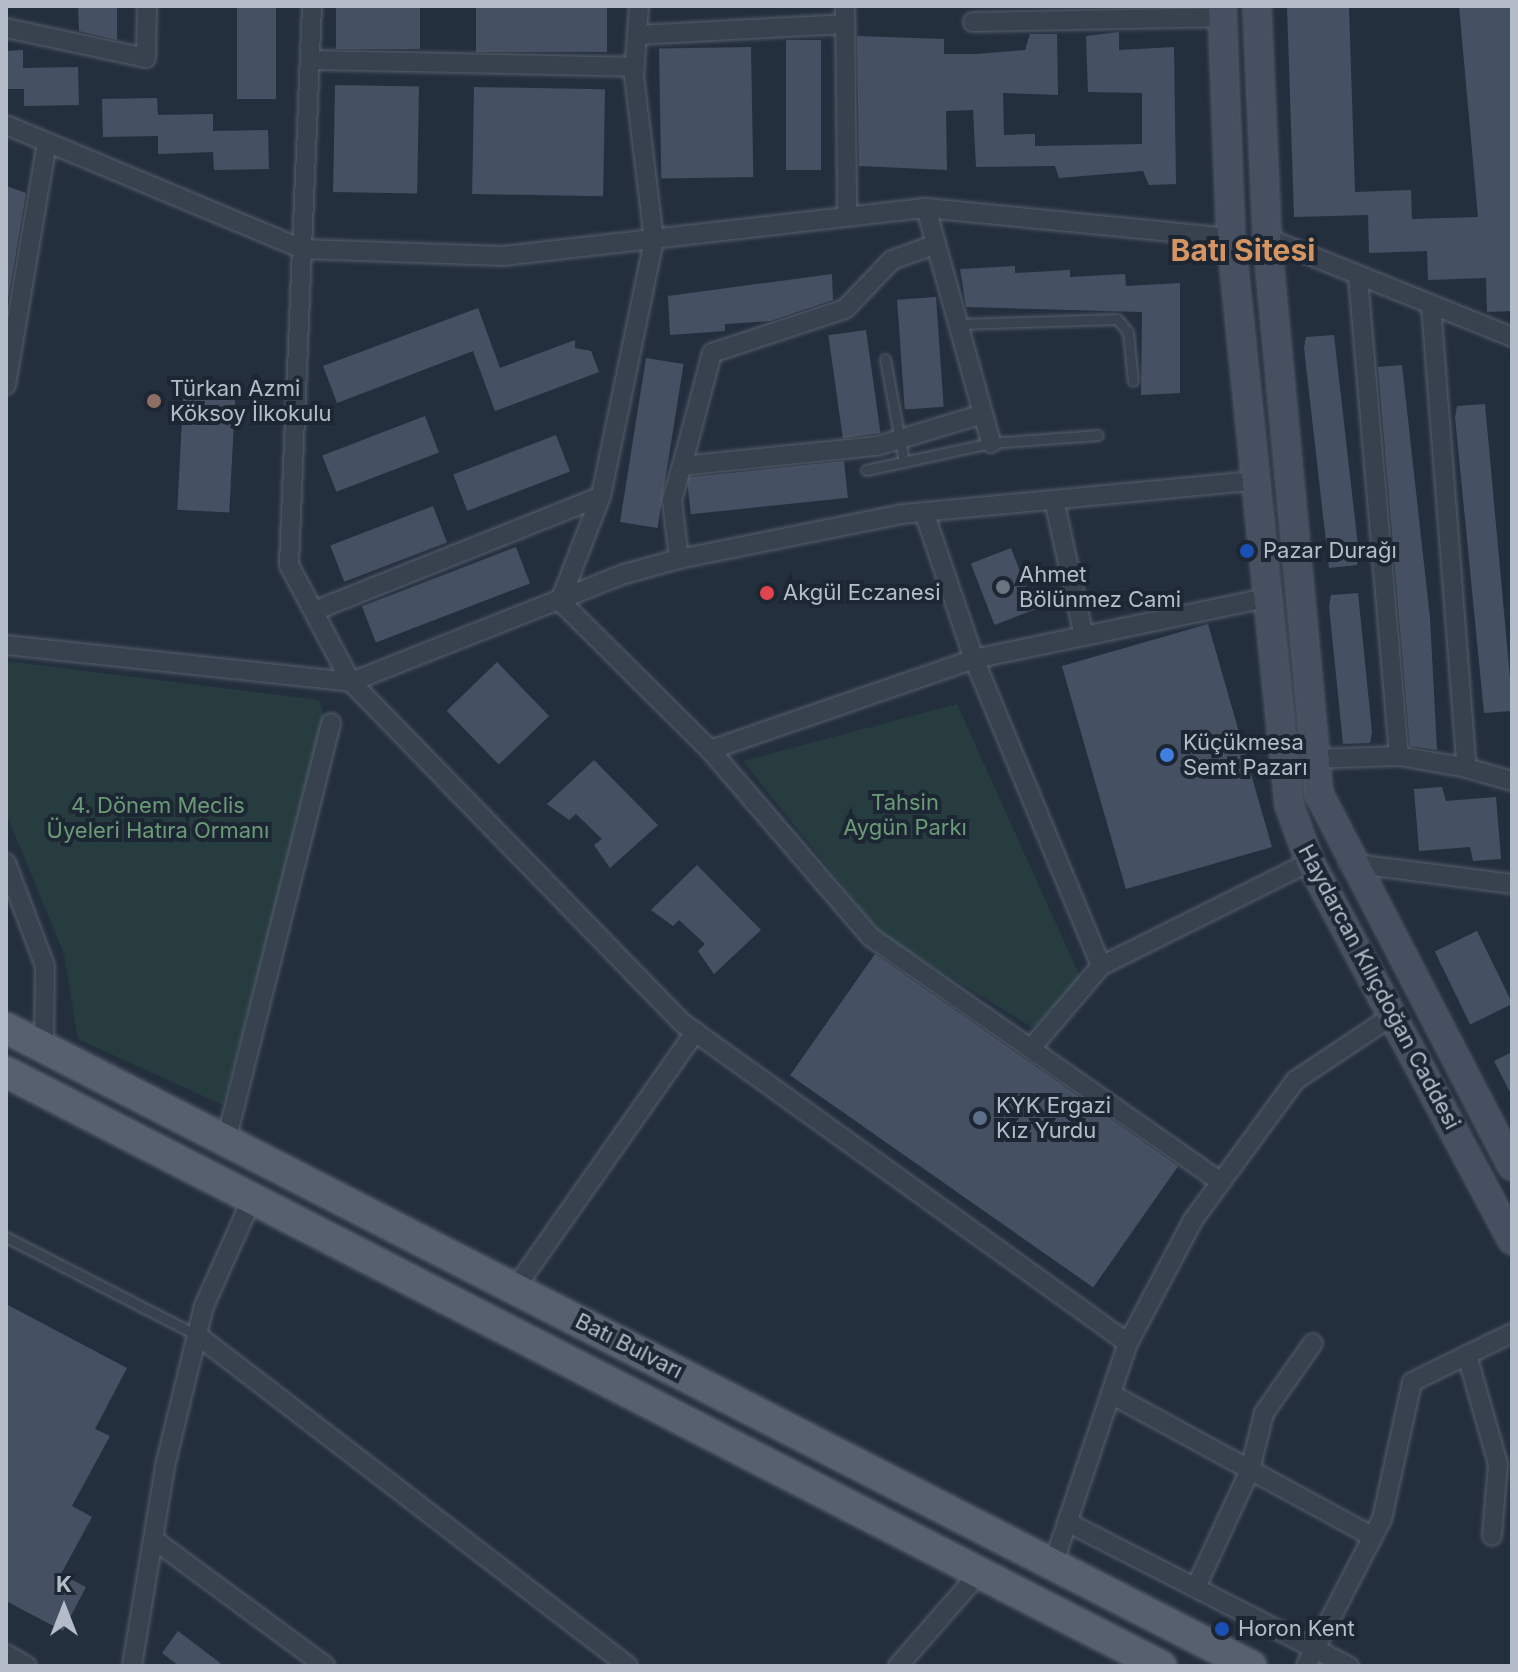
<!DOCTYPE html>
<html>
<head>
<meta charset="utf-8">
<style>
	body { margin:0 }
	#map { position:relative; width:1518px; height:1672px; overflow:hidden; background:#242f3e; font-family:Inter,sans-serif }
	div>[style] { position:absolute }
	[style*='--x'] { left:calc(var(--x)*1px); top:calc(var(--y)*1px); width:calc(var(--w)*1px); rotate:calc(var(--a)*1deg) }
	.green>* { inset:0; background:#263c3f }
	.building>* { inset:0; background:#455162; transform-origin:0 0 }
	.roads { filter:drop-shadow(0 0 2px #565f6c) drop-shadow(0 0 2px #565f6c) }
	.service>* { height:9px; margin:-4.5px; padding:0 4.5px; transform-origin:4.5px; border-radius:4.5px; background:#38414e }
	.minor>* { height:18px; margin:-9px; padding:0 9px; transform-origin:9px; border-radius:9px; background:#38414e }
	.secondary>* { height:26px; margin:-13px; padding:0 13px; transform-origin:13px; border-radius:13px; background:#465061 }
	.primary>* { height:30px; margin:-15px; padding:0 15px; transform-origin:15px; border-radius:15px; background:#56606e }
	.dots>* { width:22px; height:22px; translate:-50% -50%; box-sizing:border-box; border:4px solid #1d2633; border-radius:50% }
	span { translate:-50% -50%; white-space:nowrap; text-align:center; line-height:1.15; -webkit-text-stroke:8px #1d2633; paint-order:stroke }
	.poi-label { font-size:22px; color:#b4bcc9 }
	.left { translate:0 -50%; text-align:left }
	.park-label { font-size:22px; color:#6b9a76 }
	.street-label { font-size:22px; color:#b4bcc9 }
	.district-label { font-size:30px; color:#d59563; font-weight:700 }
	.frame { position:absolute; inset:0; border:8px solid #b4bcc9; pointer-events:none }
	.north { position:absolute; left:24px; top:1568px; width:80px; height:80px; -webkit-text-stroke:6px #1d2633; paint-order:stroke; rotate:0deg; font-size:22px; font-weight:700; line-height:32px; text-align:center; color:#b4bcc9 }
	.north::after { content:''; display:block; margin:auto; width:28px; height:36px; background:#b4bcc9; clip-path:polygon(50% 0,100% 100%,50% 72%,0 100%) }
</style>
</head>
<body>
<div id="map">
	<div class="green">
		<div style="clip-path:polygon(6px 661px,319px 700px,325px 718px,223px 1105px,78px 1039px,64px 954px,6px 813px)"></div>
		<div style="clip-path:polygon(957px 704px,1081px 979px,1033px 1028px,882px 935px,743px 761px)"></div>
	</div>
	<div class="building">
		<div style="clip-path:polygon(78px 6px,117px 6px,117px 40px,79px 31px)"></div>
		<div style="left:237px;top:6px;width:39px;height:93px"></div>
		<div style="left:336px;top:6px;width:84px;height:43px"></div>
		<div style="left:476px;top:6px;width:131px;height:46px"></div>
		<div style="clip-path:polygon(1287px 6px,1349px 6px,1355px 192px,1411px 190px,1412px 219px,1478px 217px,1459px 6px,1512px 6px,1512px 311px,1487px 312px,1486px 278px,1428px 280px,1427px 251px,1369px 253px,1368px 215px,1294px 217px)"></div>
		<div style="clip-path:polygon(1119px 32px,1119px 50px,1174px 47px,1176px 184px,1149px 185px,1143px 171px,1059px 178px,1055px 166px,976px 167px,973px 110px,946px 111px,947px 170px,859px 166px,857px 36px,944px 39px,944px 54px,976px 54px,1025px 50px,1030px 34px,1057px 34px,1058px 95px,1003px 93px,1004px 135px,1035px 134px,1035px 146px,1142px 144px,1142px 93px,1088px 92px,1086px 36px)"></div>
		<div style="left:786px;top:40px;width:35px;height:130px"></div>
		<div style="left:751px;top:47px;width:130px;height:92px;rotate:89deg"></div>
		<div style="clip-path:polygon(23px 50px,23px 68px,78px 67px,79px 105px,24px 106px,24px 89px,6px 89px,6px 51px)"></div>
		<div style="left:335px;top:85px;width:84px;height:107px;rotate:1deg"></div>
		<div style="left:474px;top:87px;width:131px;height:107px;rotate:1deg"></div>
		<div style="clip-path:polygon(157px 98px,158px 115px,213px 114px,213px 131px,268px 130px,269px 169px,214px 170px,213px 152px,158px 154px,158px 136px,103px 137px,102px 99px)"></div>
		<div style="clip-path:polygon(6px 186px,26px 193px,8px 300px,6px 300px)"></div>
		<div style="clip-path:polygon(1015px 266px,1015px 273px,1070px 270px,1070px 277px,1125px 274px,1126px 286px,1180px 283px,1180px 393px,1141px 395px,1142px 312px,966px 307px,960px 269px)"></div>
		<div style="clip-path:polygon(832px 274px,833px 300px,770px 321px,725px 324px,725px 331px,670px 335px,668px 296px)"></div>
		<div style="left:936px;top:297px;width:110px;height:39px;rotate:86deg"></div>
		<div style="clip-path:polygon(478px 308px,500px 368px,575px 340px,575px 348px,591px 351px,599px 372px,495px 411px,473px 351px,337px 403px,323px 366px)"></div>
		<div style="left:866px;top:330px;width:104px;height:38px;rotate:82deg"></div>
		<div style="clip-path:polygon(1334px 335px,1359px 555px,1357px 565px,1329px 568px,1304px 348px,1306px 337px)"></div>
		<div style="left:646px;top:358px;width:38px;height:166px;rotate:9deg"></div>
		<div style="clip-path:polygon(1402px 365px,1430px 618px,1437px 750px,1410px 746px,1378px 367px)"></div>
		<div style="left:184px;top:382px;width:52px;height:128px;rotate:3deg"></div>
		<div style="clip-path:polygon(1485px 404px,1512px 700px,1511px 711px,1484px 713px,1455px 417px,1457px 406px)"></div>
		<div style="left:425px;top:416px;width:39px;height:110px;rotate:69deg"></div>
		<div style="left:556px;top:435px;width:39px;height:110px;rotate:69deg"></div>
		<div style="left:844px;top:461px;width:37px;height:158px;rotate:84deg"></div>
		<div style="left:433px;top:506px;width:39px;height:110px;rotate:69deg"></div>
		<div style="left:516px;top:547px;width:39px;height:165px;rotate:69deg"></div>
		<div style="left:1011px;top:548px;width:66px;height:43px;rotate:69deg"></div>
		<div style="clip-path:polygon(1358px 593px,1372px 732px,1370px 743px,1343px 744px,1329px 606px,1331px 595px)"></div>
		<div style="left:1208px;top:624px;width:232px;height:152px;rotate:74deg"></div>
		<div style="left:497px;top:662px;width:75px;height:70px;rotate:46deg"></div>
		<div style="clip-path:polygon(594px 760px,658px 825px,610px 868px,594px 845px,602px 839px,576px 814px,569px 820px,547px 804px)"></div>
		<div style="clip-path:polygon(1442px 787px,1446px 801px,1496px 797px,1501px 859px,1473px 861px,1470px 847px,1419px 851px,1414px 789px)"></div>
		<div style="clip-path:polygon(697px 865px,761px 930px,714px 974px,698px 951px,705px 944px,679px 920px,673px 926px,651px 910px)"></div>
		<div style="left:1477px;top:931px;width:81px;height:47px;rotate:64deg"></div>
		<div style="left:875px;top:954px;width:370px;height:148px;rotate:35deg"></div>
		<div style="clip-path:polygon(1512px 1052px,1512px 1096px,1494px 1061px)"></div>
		<div style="clip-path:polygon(6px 1304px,127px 1368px,95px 1429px,110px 1436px,72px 1506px,92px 1517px,61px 1574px,86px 1587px,63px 1631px,6px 1601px)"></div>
		<div style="clip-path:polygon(178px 1631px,224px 1666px,179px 1666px,162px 1653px)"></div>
	</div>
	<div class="roads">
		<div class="service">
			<div style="--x:959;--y:324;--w:158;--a:-1.8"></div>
			<div style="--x:1117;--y:319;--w:17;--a:50"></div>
			<div style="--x:1128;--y:332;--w:49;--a:84.2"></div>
			<div style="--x:885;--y:359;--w:105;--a:79.5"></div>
			<div style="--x:866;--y:470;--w:128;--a:-12.2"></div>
			<div style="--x:991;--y:443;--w:107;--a:-4.3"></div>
			<div style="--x:6;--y:1237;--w:215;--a:27.2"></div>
		</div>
		<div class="minor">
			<div style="--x:312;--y:6;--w:559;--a:92.36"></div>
			<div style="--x:289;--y:565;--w:132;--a:62.1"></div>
			<div style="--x:351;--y:682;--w:477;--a:45.8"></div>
			<div style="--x:684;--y:1024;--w:547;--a:35.7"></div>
			<div style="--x:1128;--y:1343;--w:234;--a:108.7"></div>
			<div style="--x:639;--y:6;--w:69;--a:94.1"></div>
			<div style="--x:634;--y:75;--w:166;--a:83.1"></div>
			<div style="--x:654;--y:240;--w:261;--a:101.7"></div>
			<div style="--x:601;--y:496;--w:113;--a:111.3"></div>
			<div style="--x:560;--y:601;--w:211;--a:44.8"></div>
			<div style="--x:710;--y:750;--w:247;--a:49.3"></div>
			<div style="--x:871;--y:937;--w:427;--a:35"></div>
			<div style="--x:845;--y:6;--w:206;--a:89.4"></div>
			<div style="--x:973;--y:22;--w:250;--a:-1.1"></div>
			<div style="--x:6;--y:28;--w:143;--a:12.1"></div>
			<div style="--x:146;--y:58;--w:52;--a:-88.9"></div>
			<div style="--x:637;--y:35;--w:209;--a:-3"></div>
			<div style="--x:312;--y:60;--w:323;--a:1.2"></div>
			<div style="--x:6;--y:125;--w:322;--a:22.7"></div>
			<div style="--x:303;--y:249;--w:200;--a:2"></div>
			<div style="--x:503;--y:256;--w:426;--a:-6.5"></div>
			<div style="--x:926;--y:208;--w:306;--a:5.6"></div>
			<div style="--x:926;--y:208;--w:244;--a:74.5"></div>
			<div style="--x:1267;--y:238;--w:264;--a:22"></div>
			<div style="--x:1431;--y:305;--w:464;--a:85.6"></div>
			<div style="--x:1467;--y:768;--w:47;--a:16.1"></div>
			<div style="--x:6;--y:385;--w:246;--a:-80.4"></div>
			<div style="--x:682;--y:466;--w:117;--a:-75.1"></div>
			<div style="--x:712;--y:353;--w:140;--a:-18.3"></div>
			<div style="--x:845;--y:309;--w:68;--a:-46.2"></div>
			<div style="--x:892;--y:260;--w:45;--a:-19.7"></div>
			<div style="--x:1054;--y:500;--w:139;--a:77.6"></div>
			<div style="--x:924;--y:512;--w:155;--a:71.2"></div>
			<div style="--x:974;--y:659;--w:332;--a:67.5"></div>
			<div style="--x:679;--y:559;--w:59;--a:-96.8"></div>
			<div style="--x:672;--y:500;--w:35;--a:-74"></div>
			<div style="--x:682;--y:466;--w:196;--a:-5.9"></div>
			<div style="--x:877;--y:446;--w:111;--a:-16.8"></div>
			<div style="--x:314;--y:611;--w:309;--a:-21.8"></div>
			<div style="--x:6;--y:645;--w:347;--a:6.1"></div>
			<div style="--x:351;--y:682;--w:294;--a:-21.6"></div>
			<div style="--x:624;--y:574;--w:57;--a:-15.3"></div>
			<div style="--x:679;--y:559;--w:227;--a:-11.4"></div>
			<div style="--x:902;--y:514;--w:354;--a:-5.4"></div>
			<div style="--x:710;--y:750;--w:279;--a:-19"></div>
			<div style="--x:974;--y:659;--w:297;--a:-11.8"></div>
			<div style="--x:1399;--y:756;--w:69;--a:10"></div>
			<div style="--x:1313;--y:759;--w:86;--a:-2"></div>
			<div style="--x:1399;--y:756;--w:483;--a:-94.9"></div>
			<div style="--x:6;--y:863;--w:110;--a:69.3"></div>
			<div style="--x:45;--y:966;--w:81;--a:90.7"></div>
			<div style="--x:1349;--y:863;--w:164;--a:7.3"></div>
			<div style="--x:1033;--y:1046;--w:105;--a:-49.6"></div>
			<div style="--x:1101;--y:966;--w:233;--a:-26.5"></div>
			<div style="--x:227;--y:1137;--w:427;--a:-75.9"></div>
			<div style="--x:516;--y:1287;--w:312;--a:-54.9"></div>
			<div style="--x:197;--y:1335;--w:543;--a:37.52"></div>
			<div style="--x:1128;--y:1343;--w:139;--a:-62.1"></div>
			<div style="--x:1193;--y:1220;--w:174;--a:-53.7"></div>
			<div style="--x:1296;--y:1080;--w:115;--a:-33.7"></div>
			<div style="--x:1467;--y:1355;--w:113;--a:74.1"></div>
			<div style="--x:1498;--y:1464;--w:72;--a:94.8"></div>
			<div style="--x:1111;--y:1394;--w:298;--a:28.6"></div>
			<div style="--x:1067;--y:1522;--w:317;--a:27.1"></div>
			<div style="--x:153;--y:1539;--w:214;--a:36.4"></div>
			<div style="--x:1196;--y:1587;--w:129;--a:-65.2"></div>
			<div style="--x:1250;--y:1470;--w:59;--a:-76.2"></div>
			<div style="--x:1264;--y:1413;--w:85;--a:-55"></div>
			<div style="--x:6;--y:1654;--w:24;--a:30"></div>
			<div style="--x:132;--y:1666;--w:203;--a:-80.6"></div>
			<div style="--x:165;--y:1466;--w:165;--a:-76.3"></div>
			<div style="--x:204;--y:1306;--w:123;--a:-65.9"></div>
			<div style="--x:898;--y:1666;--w:123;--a:-48.9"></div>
			<div style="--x:1306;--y:1666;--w:165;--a:-62.7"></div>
			<div style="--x:1382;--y:1519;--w:140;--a:-77.6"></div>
			<div style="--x:1412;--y:1382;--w:111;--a:-26.1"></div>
		</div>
		<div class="secondary">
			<div style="--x:1222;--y:6;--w:232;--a:87.8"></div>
			<div style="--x:1231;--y:238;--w:570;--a:84.16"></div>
			<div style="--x:1289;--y:805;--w:61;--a:69.8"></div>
			<div style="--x:1310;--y:862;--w:429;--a:61.9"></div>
			<div style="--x:1257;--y:6;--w:232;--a:87.5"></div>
			<div style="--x:1267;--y:238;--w:558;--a:84.66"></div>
			<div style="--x:1319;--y:794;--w:419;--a:62.6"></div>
		</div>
		<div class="primary">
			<div style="--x:6;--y:1028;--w:1399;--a:27.13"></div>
			<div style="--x:6;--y:1072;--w:1299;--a:27.22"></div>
		</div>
	</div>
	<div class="dots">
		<div style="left:154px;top:401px;background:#8d6e63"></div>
		<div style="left:1247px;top:551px;background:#1a4fb4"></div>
		<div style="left:1003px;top:587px;background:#6b7280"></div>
		<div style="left:767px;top:593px;background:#e0444e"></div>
		<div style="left:1167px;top:755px;background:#3f7fe0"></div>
		<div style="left:980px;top:1118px;background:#5c6f8a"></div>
		<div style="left:1222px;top:1629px;background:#1a4fb4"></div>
	</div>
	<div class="poi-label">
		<span class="left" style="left:170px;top:401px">Türkan Azmi<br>Köksoy İlkokulu</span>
		<span class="left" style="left:1263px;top:551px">Pazar Durağı</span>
		<span class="left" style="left:1019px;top:587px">Ahmet<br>Bölünmez Cami</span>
		<span class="left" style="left:783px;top:593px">Akgül Eczanesi</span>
		<span class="left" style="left:1183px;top:755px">Küçükmesa<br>Semt Pazarı</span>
		<span class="left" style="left:996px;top:1118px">KYK Ergazi<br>Kız Yurdu</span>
		<span class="left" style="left:1238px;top:1629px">Horon Kent</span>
	</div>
	<div class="park-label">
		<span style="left:905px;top:815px">Tahsin<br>Aygün Parkı</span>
		<span style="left:158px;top:818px">4. Dönem Meclis<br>Üyeleri Hatıra Ormanı</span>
	</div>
	<div class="street-label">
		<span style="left:1379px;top:987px;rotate:62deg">Haydarcan Kılıçdoğan Caddesi</span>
		<span style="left:629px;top:1346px;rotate:27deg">Batı Bulvarı</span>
	</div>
	<div class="district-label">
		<span style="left:1243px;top:250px">Batı Sitesi</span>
	</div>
	<div class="frame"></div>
	<div class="north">K</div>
</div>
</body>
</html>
